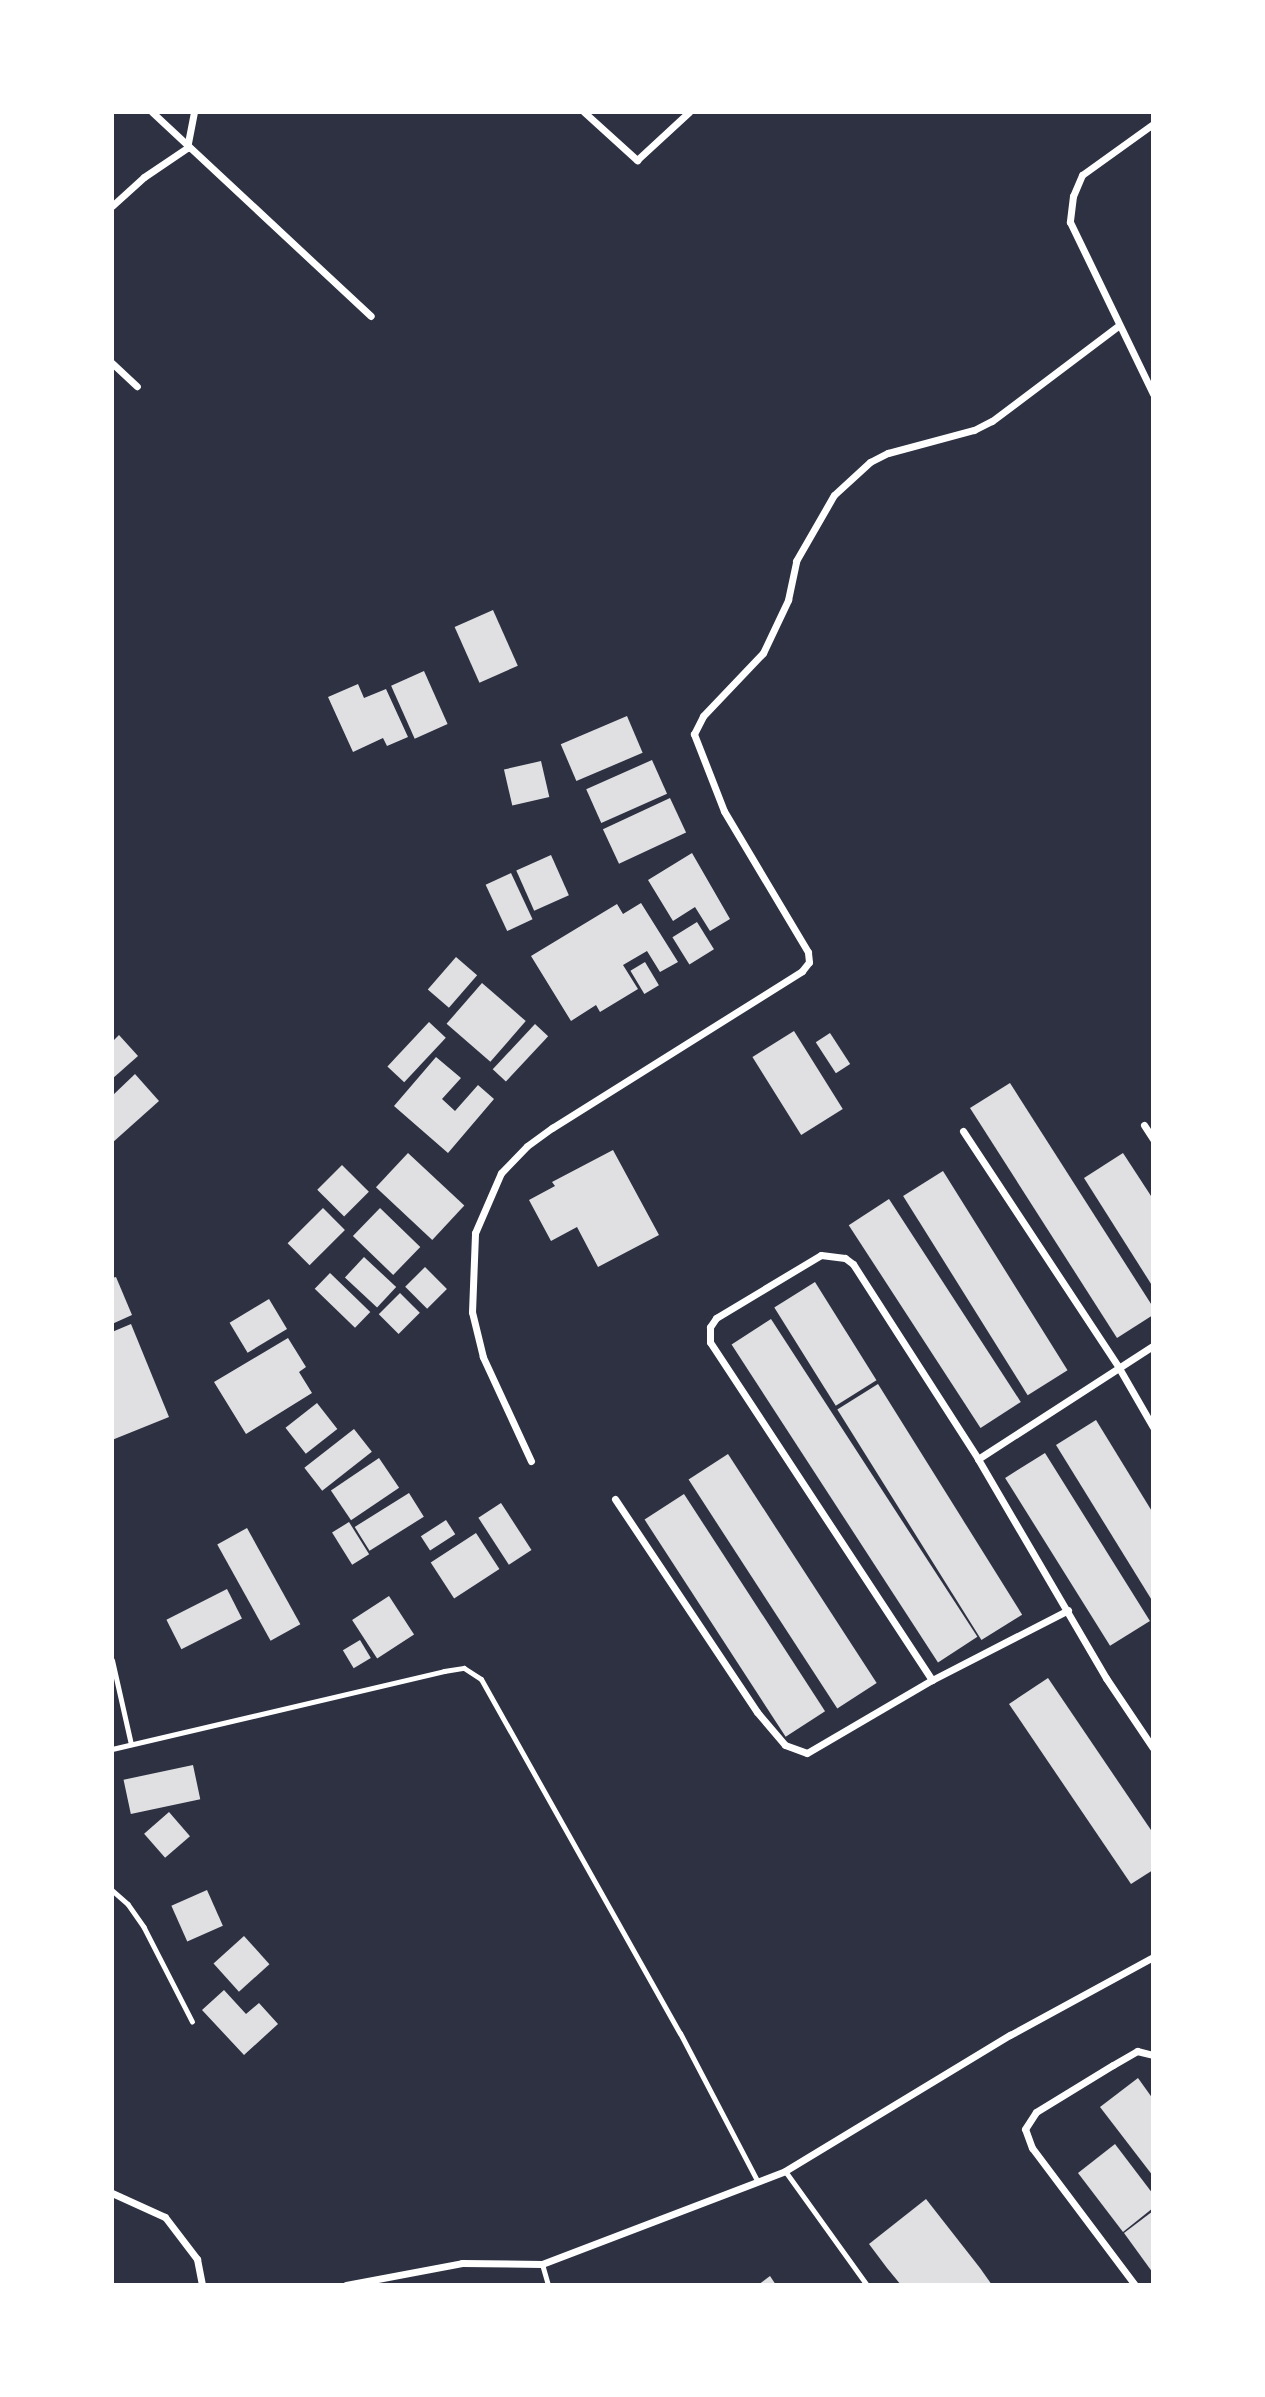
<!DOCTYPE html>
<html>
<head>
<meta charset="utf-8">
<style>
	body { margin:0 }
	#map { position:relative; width:1265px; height:2397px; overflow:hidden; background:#2d3142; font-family:"Archivo Narrow",sans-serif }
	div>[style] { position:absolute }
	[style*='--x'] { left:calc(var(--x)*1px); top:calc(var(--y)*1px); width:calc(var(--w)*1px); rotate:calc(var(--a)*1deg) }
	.building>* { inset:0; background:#e0e0e3; transform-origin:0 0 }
	.path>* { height:4.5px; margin:-2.25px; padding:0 2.25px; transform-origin:2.25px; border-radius:2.25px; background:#fff }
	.service>* { height:5px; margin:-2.5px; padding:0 2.5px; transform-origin:2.5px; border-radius:2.5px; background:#fff }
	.minor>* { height:7px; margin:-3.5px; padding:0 3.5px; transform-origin:3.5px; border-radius:3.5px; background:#fff }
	span { translate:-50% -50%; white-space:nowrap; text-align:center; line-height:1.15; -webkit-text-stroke:7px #fff; paint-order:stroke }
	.frame { position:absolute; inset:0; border:114px solid #fff; pointer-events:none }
</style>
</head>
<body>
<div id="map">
	<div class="building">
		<div style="left:493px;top:610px;width:61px;height:42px;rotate:66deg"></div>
		<div style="left:424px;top:671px;width:58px;height:36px;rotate:66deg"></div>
		<div style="clip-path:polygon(358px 684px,364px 698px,386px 689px,408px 737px,387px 746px,383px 738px,353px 752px,328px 697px)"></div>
		<div style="left:627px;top:716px;width:40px;height:72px;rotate:67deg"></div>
		<div style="left:652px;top:760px;width:37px;height:72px;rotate:66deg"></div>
		<div style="left:541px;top:761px;width:37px;height:38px;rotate:77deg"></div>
		<div style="left:670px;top:798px;width:38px;height:74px;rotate:65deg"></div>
		<div style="clip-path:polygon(692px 853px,730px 919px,710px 931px,695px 907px,673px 921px,648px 880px)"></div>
		<div style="left:551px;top:855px;width:44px;height:38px;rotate:66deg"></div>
		<div style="left:511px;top:873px;width:51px;height:28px;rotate:65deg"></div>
		<div style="clip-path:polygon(641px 903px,678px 962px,660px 972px,647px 951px,623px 965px,638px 989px,600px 1012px,596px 1005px,571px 1021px,531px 956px,617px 904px,623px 914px)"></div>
		<div style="left:697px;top:922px;width:32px;height:29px;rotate:58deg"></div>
		<div style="left:456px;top:957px;width:28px;height:43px;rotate:41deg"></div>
		<div style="left:645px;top:962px;width:27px;height:17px;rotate:59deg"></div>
		<div style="left:482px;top:983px;width:58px;height:54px;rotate:41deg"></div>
		<div style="left:429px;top:1022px;width:23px;height:61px;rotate:43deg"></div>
		<div style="left:535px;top:1024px;width:18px;height:62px;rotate:43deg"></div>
		<div style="left:794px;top:1031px;width:92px;height:49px;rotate:58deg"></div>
		<div style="left:830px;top:1033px;width:37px;height:17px;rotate:57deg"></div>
		<div style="clip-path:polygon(119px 1035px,138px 1056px,112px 1079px,112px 1042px)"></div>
		<div style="clip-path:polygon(436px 1057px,461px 1078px,442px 1099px,455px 1111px,478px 1085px,494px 1099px,448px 1153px,394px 1106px)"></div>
		<div style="clip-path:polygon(135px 1074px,159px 1101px,112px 1143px,112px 1096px)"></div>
		<div style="clip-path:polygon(1010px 1083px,1153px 1307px,1153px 1315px,1117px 1338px,970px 1108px)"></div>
		<div style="clip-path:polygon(613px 1150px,659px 1235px,598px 1267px,577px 1227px,551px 1241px,529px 1200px,555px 1186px,552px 1182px)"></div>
		<div style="left:408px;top:1153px;width:77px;height:47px;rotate:43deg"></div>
		<div style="clip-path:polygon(1123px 1153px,1153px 1199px,1153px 1287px,1084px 1178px)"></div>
		<div style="left:342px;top:1165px;width:38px;height:35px;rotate:45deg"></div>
		<div style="left:943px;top:1171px;width:235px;height:47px;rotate:58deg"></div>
		<div style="left:889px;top:1199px;width:242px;height:48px;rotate:57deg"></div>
		<div style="left:323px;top:1208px;width:31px;height:50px;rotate:45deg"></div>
		<div style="left:380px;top:1208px;width:56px;height:39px;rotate:44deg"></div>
		<div style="left:364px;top:1257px;width:44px;height:28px;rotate:43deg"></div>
		<div style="left:425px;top:1267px;width:31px;height:28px;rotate:45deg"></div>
		<div style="left:330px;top:1273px;width:56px;height:22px;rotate:44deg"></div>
		<div style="clip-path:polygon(116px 1277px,132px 1315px,112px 1324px,112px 1278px)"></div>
		<div style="left:815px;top:1282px;width:116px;height:48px;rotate:58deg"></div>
		<div style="left:400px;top:1293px;width:28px;height:30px;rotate:45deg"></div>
		<div style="left:269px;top:1299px;width:35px;height:46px;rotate:59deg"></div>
		<div style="left:771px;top:1319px;width:379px;height:47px;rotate:57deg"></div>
		<div style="clip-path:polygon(131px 1324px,169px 1417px,112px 1440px,112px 1332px)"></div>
		<div style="clip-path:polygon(288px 1338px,306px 1367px,299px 1372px,312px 1393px,246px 1434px,214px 1382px)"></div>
		<div style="left:878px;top:1384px;width:272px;height:48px;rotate:58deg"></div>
		<div style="left:317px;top:1403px;width:33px;height:40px;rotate:52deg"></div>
		<div style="clip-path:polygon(1096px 1420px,1153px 1513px,1153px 1602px,1056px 1445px)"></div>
		<div style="left:354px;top:1429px;width:29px;height:63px;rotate:52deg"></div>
		<div style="left:1045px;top:1453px;width:198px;height:47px;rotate:58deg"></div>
		<div style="left:728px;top:1454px;width:273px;height:47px;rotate:57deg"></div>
		<div style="left:379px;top:1458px;width:36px;height:58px;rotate:56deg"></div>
		<div style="left:409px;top:1493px;width:28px;height:64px;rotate:58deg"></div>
		<div style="left:684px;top:1494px;width:259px;height:47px;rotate:57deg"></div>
		<div style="left:501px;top:1503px;width:56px;height:27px;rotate:57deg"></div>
		<div style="left:446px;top:1520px;width:17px;height:30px;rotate:57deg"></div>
		<div style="left:349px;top:1522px;width:38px;height:20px;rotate:58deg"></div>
		<div style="left:247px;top:1528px;width:110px;height:34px;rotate:61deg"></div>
		<div style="left:476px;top:1533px;width:43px;height:54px;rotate:57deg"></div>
		<div style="left:227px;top:1589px;width:33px;height:68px;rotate:63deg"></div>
		<div style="left:389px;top:1596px;width:46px;height:44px;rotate:57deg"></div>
		<div style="left:360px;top:1640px;width:21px;height:20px;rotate:59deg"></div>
		<div style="clip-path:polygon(1048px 1678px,1153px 1833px,1153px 1870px,1131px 1884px,1009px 1704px)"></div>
		<div style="left:193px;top:1765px;width:35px;height:71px;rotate:78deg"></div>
		<div style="left:169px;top:1812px;width:32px;height:33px;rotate:49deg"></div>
		<div style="left:207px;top:1890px;width:39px;height:39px;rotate:66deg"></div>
		<div style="left:244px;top:1936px;width:38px;height:41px;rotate:48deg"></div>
		<div style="clip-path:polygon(224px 1990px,246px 2014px,259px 2003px,278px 2024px,244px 2055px,202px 2010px)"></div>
		<div style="clip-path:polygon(1138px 2078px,1153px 2099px,1153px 2176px,1100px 2107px)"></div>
		<div style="clip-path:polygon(1115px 2144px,1153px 2194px,1153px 2208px,1123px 2232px,1078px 2173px)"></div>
		<div style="clip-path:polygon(926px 2199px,980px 2268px,992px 2285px,901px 2285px,887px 2268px,869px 2244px)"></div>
		<div style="clip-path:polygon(1153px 2211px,1153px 2273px,1124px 2233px)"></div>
		<div style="clip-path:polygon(770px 2276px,776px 2285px,758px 2285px)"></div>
	</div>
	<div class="path">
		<div style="--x:112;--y:1890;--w:21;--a:41"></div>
		<div style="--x:128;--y:1904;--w:28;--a:55"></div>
		<div style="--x:144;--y:1927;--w:106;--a:62.9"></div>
	</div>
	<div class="service">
		<div style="--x:112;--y:1660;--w:86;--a:77.3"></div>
		<div style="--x:112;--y:1749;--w:341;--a:-13.2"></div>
		<div style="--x:444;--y:1671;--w:20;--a:-9"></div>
		<div style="--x:464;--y:1668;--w:20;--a:33"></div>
		<div style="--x:481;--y:1679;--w:406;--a:60.7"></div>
		<div style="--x:680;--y:2033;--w:166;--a:62.4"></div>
		<div style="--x:785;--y:2171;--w:140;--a:54.3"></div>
		<div style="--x:542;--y:2264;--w:22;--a:74"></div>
	</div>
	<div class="minor">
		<div style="--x:152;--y:112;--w:299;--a:43"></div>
		<div style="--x:584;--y:112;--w:72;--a:42.2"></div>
		<div style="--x:637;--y:160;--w:71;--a:-42.7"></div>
		<div style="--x:1153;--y:124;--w:87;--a:144.3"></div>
		<div style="--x:1082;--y:175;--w:23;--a:113"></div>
		<div style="--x:1073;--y:196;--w:26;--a:97"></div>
		<div style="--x:1070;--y:222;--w:191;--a:64.2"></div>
		<div style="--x:112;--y:206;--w:43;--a:-42.2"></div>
		<div style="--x:144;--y:177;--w:52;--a:-34"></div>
		<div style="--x:187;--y:148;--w:37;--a:-79"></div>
		<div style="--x:112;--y:363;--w:34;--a:43"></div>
		<div style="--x:1144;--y:1125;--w:17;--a:57"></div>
		<div style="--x:963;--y:1131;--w:284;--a:56.6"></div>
		<div style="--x:1119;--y:1368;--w:68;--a:60"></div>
		<div style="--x:978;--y:1459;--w:208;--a:-32.9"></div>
		<div style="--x:531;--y:1461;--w:115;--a:-114.8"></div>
		<div style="--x:483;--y:1357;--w:46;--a:-103.7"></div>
		<div style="--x:472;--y:1312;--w:79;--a:-87.8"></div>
		<div style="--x:475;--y:1233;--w:65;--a:-66.6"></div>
		<div style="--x:501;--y:1173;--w:37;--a:-46"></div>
		<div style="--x:527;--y:1146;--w:31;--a:-36"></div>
		<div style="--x:552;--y:1128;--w:295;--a:-32.1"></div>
		<div style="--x:802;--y:971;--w:11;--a:-52"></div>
		<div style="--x:809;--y:962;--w:10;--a:-96"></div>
		<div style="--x:808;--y:952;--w:164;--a:-120.8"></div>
		<div style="--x:724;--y:811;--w:83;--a:-111.3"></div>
		<div style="--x:694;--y:734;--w:20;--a:-63"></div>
		<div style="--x:703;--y:716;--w:87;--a:-46.4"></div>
		<div style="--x:763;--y:653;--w:59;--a:-64.7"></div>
		<div style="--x:788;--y:600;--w:40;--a:-78"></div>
		<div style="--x:796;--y:561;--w:76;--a:-60.1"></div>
		<div style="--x:834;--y:495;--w:49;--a:-42.5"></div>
		<div style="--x:870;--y:462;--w:20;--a:-27"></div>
		<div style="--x:888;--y:453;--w:89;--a:-15"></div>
		<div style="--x:974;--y:430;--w:20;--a:-27"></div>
		<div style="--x:992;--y:421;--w:158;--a:-37"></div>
		<div style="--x:615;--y:1499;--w:256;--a:56.3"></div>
		<div style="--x:757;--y:1712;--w:43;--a:49.7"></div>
		<div style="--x:785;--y:1745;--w:23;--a:20"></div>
		<div style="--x:807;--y:1753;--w:145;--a:-30.3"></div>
		<div style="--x:932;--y:1680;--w:153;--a:-27.2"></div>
		<div style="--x:932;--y:1680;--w:404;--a:-123.3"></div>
		<div style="--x:710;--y:1342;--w:15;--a:-90"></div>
		<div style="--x:710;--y:1327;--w:11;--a:-56"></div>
		<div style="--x:716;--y:1318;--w:122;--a:-31"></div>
		<div style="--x:821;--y:1255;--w:24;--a:7"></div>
		<div style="--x:845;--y:1258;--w:10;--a:37"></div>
		<div style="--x:853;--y:1264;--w:232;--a:57.3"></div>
		<div style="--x:978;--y:1459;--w:254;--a:59.7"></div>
		<div style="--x:1106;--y:1678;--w:84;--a:56.1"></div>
		<div style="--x:112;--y:2193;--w:58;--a:24.4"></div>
		<div style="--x:165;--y:2217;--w:53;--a:52.7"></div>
		<div style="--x:197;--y:2259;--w:26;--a:79"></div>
		<div style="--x:346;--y:2285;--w:118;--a:-10.7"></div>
		<div style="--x:462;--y:2263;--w:80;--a:0.7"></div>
		<div style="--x:542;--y:2264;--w:260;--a:-20.9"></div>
		<div style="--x:785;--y:2171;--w:263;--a:-31.2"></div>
		<div style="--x:1010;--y:2035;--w:163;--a:-28.6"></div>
		<div style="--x:1135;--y:2285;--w:171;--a:-126.9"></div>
		<div style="--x:1032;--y:2148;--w:20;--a:-110"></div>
		<div style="--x:1025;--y:2129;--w:20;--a:-57"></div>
		<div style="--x:1036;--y:2112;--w:90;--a:-31.4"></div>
		<div style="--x:1113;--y:2065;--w:28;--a:-30"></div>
		<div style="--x:1137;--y:2051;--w:16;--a:14"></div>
	</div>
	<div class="frame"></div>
</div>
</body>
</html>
